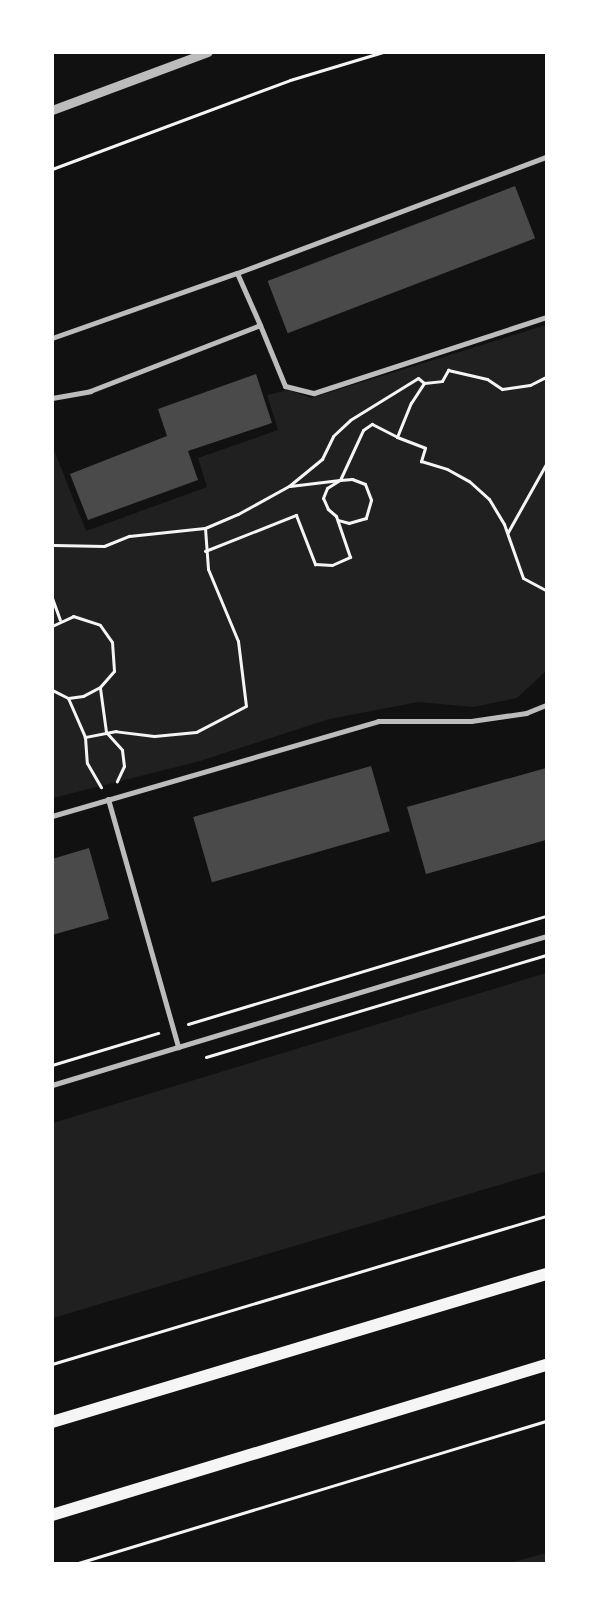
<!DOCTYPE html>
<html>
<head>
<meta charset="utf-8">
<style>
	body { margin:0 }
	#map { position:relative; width:599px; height:1616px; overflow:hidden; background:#111; font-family:Quicksand,sans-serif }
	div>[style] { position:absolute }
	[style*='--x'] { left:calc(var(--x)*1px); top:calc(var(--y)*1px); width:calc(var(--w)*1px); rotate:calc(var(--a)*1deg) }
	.green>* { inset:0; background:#202020 }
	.building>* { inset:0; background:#4a4a4a; transform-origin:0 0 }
	.path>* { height:3px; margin:-1.5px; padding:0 1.5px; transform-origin:1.5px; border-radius:1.5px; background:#f5f5f5 }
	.minor>* { height:5px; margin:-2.5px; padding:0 2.5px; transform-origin:2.5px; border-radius:2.5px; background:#bcbcbc }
	.tertiary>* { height:9px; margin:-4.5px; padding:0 4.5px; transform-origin:4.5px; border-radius:4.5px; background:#bcbcbc }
	.primary>* { height:12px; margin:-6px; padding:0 6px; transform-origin:6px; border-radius:6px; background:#f5f5f5 }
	span { translate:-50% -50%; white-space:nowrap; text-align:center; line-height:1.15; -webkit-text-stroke:4.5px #fff; paint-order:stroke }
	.frame { position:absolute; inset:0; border:54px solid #fff; pointer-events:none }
</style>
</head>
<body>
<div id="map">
	<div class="green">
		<div style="clip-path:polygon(546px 325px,546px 671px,517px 698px,473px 707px,418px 702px,329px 719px,200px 761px,53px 798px,52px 445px,86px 531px,207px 487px,198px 458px,278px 430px,267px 395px,288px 390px,311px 398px)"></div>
		<div style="clip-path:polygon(546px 973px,546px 1171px,53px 1318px,53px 1123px)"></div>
		<div style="clip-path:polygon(546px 1553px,546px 1563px,510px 1563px)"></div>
	</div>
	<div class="building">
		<div style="left:515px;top:186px;width:56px;height:265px;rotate:69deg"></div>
		<div style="clip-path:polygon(256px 374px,272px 423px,188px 451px,198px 480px,88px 520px,70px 474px,167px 436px,158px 409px)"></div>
		<div style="left:371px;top:766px;width:68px;height:185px;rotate:74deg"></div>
		<div style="clip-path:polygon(546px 768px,546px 840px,426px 874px,407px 807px)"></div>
		<div style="clip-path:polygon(89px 848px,109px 919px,52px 935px,52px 859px)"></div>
	</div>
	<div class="path">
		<div style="--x:52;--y:169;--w:254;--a:-20.5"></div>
		<div style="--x:290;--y:80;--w:97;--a:-16.8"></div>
		<div style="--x:448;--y:370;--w:40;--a:13"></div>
		<div style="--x:487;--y:379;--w:18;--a:34"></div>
		<div style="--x:502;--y:389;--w:28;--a:-8"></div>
		<div style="--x:530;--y:385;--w:18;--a:-27"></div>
		<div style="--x:418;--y:378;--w:8;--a:40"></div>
		<div style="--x:424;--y:383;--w:18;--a:-6"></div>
		<div style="--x:442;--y:381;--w:13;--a:-61"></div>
		<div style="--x:397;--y:437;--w:30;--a:21"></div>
		<div style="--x:425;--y:448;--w:14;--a:107"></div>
		<div style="--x:421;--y:461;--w:27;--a:17"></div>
		<div style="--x:447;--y:469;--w:25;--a:29"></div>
		<div style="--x:469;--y:481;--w:27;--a:42"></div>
		<div style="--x:489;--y:499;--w:29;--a:59"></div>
		<div style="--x:504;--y:524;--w:57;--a:70.6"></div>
		<div style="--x:523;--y:578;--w:26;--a:28"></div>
		<div style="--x:290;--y:486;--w:50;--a:-6.8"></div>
		<div style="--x:340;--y:480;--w:55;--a:-65.3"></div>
		<div style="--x:363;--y:430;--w:11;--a:-34"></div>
		<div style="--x:372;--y:424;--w:28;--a:27"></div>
		<div style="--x:397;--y:437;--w:37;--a:-68"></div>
		<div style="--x:411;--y:403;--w:24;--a:-57"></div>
		<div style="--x:52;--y:526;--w:32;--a:90"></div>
		<div style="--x:205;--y:528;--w:36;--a:-23"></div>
		<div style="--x:238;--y:514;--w:58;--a:-28.8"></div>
		<div style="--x:289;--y:486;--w:43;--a:-39.3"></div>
		<div style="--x:322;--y:459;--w:25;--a:-64"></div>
		<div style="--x:333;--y:436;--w:23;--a:-43"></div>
		<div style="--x:350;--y:420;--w:80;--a:-31.7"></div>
		<div style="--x:508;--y:532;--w:78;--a:-60.8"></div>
		<div style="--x:54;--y:545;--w:50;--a:1.1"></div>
		<div style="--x:104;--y:546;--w:27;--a:-22"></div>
		<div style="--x:129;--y:536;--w:76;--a:-6"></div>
		<div style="--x:205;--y:528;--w:41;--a:85.8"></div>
		<div style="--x:208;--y:569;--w:78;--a:67.4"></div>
		<div style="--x:238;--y:641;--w:65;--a:83"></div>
		<div style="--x:246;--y:706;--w:56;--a:152.5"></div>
		<div style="--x:196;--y:732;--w:42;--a:174.6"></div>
		<div style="--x:154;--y:736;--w:38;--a:-173"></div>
		<div style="--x:116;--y:731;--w:32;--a:169"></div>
		<div style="--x:205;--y:551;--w:98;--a:-21.6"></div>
		<div style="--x:296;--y:515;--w:53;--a:68.8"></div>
		<div style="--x:315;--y:564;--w:17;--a:3"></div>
		<div style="--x:332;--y:565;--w:20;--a:-24"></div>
		<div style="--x:350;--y:557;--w:43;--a:-108.9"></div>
		<div style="--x:336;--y:516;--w:11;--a:-139"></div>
		<div style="--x:328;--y:509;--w:12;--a:-114"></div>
		<div style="--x:323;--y:498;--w:11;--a:-68"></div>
		<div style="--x:327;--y:488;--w:15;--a:-32"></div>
		<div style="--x:340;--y:480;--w:12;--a:-5"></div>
		<div style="--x:352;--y:479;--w:14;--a:21"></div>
		<div style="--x:365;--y:484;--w:17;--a:69"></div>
		<div style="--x:371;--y:500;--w:19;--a:106"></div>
		<div style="--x:366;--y:518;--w:18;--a:164"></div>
		<div style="--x:349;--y:523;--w:11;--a:-165"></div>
		<div style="--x:52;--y:598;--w:23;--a:70"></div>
		<div style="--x:52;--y:626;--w:23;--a:-25"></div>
		<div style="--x:73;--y:616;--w:28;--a:18"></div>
		<div style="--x:100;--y:625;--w:21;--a:55"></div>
		<div style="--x:112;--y:642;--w:29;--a:86"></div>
		<div style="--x:114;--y:671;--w:21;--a:131"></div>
		<div style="--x:100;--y:687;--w:19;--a:152"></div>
		<div style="--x:83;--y:696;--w:15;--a:172"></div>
		<div style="--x:68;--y:698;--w:18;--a:-153"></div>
		<div style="--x:100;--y:688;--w:44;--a:82.2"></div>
		<div style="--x:106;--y:732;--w:24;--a:48"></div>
		<div style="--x:122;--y:750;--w:16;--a:83"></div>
		<div style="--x:124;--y:766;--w:17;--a:115"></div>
		<div style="--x:68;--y:698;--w:43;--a:66.4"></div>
		<div style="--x:85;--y:737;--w:26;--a:86"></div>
		<div style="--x:87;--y:763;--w:28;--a:60"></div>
		<div style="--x:188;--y:1024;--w:374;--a:-16.8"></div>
		<div style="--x:206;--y:1057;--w:355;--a:-16.7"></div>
		<div style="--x:52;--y:1065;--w:111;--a:-16.8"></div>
		<div style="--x:52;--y:1364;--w:516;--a:-16.68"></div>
		<div style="--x:75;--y:1564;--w:492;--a:-16.9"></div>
	</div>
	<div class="minor">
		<div style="--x:237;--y:273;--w:330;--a:-20.6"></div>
		<div style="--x:52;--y:338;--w:196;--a:-19.4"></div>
		<div style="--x:237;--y:273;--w:57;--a:66.1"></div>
		<div style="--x:52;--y:398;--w:39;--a:-10"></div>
		<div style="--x:90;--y:391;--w:182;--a:-21.2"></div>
		<div style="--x:260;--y:325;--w:66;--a:67.7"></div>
		<div style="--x:285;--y:386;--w:30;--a:14"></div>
		<div style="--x:314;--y:393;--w:244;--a:-18.1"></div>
		<div style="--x:108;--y:799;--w:258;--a:74.2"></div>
		<div style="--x:52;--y:816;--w:340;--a:-16.2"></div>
		<div style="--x:378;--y:721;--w:93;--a:0"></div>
		<div style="--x:471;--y:721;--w:56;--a:-8.3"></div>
		<div style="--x:526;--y:713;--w:22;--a:-22"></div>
		<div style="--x:52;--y:1085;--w:516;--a:-16.78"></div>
	</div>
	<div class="tertiary">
		<div style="--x:52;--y:110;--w:166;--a:-20.4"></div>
	</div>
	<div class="primary">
		<div style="--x:52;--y:1422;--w:516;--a:-16.68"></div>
		<div style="--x:52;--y:1515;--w:516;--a:-16.89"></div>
	</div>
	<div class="frame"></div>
</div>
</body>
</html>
